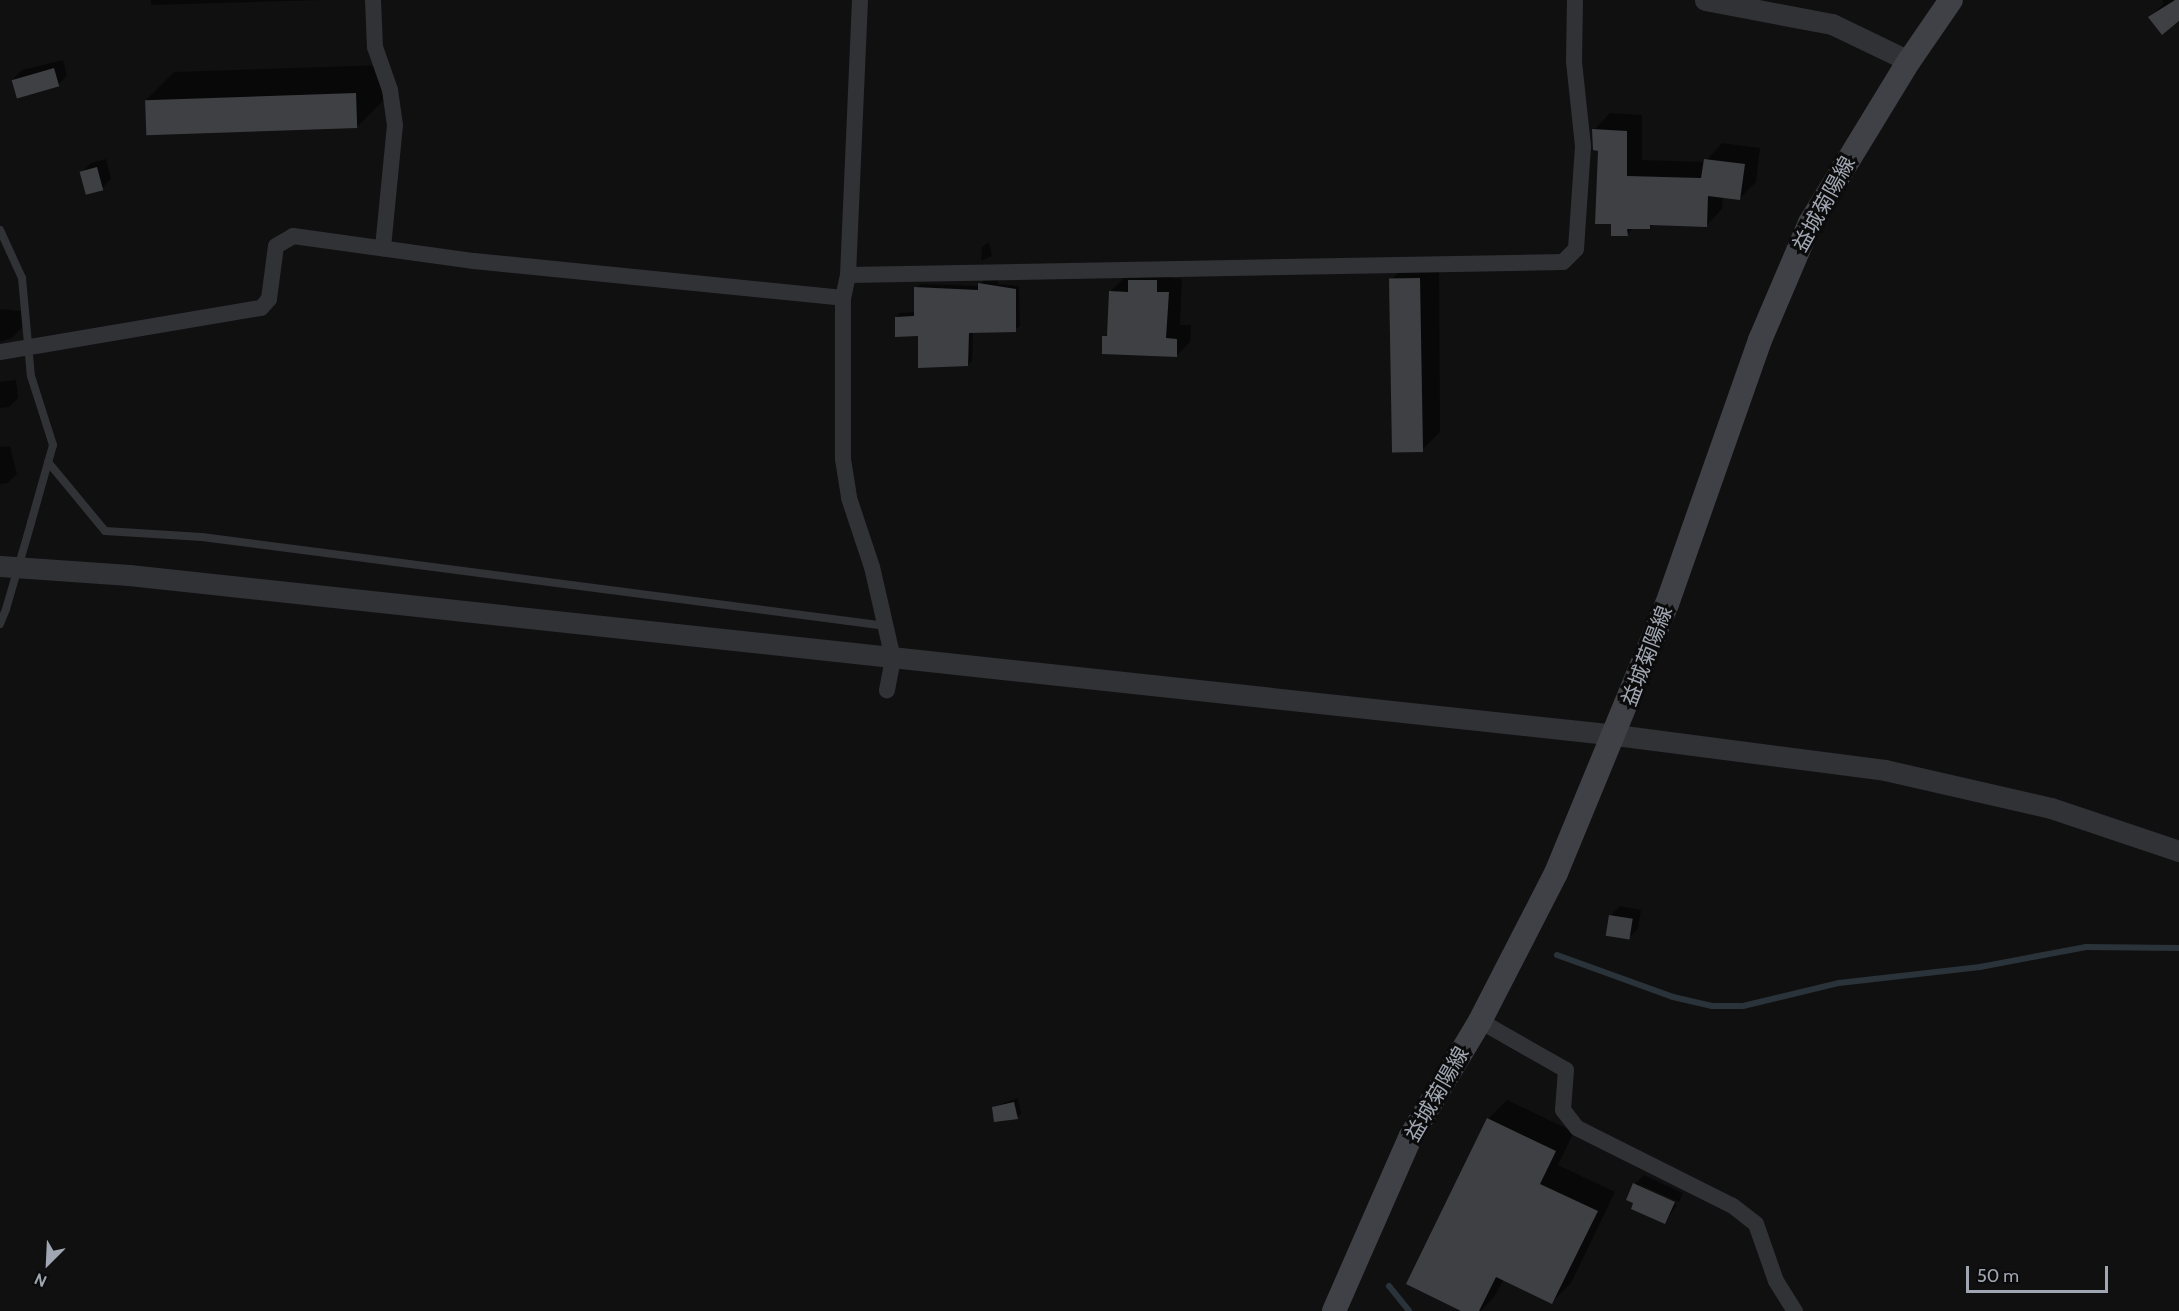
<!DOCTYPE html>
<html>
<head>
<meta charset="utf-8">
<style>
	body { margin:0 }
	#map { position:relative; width:2179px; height:1311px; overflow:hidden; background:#101011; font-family:Cabin,"Noto Sans JP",sans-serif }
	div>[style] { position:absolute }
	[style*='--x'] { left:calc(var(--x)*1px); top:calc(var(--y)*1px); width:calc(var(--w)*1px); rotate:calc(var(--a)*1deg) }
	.shadow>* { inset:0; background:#0007 }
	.stream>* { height:6px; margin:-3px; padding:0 3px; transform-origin:3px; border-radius:3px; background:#2a3339 }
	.building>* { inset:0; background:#3f4044; transform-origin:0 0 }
	.service>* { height:8px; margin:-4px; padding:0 4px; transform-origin:4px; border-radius:4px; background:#313236 }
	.minor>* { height:16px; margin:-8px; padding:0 8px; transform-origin:8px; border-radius:8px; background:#313236 }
	.tertiary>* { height:21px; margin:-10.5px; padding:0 10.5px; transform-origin:10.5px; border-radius:10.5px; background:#313236 }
	.secondary>* { height:24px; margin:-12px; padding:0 12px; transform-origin:12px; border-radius:12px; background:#3f4146 }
	.service-bridge>* { height:8px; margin:-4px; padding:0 4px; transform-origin:4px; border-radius:4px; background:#313236 }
	span { translate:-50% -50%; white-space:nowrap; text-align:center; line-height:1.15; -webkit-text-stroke:6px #0b0b0c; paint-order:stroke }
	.street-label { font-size:21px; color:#a1a7b2 }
	.north { position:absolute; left:18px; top:1233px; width:60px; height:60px; -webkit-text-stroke:4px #0b0b0c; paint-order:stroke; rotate:204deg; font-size:16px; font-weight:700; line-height:24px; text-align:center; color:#a1a7b2 }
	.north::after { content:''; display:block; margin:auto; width:21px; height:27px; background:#a1a7b2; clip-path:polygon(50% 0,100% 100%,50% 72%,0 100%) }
	.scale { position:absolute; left:1966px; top:1266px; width:142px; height:27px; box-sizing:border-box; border:3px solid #a1a7b2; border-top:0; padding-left:8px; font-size:18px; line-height:21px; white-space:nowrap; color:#a1a7b2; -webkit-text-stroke:4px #0b0b0c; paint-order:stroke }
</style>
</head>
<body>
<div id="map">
	<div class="shadow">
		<div style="clip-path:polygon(151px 0,322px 0,151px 5px)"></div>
		<div style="clip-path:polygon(2162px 0,2179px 0,2179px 22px,2162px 33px,2150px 17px,2164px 3px)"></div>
		<div style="clip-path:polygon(63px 60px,67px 76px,58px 85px,13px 79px,22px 70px)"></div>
		<div style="clip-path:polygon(383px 65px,385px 99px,357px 127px,146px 100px,174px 72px)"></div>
		<div style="clip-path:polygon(1610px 113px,1642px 115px,1642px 160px,1705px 162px,1722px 143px,1760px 148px,1756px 182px,1740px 198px,1723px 196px,1722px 209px,1706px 226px,1654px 223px,1649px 228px,1634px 228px,1627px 235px,1612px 223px,1594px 130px)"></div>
		<div style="clip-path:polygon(106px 159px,111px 179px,102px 188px,82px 172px,91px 163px)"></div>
		<div style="clip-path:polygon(989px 242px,992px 256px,981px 261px,982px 247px)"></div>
		<div style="clip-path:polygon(1439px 259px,1440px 432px,1421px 451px,1391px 280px,1410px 261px)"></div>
		<div style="clip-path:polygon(1170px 266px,1170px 278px,1182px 279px,1180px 325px,1191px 325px,1190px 342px,1176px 356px,1104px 337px,1109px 332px,1111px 291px,1125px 277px)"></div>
		<div style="clip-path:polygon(997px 279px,998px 284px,1019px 286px,1020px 326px,1015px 330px,973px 333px,972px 361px,968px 365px,896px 317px,900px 313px,916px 312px,916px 288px,920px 284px,979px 286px,984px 280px)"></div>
		<div style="clip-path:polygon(0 309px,21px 311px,22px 328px,12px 338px,0 342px)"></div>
		<div style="clip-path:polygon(16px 380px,18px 398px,9px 407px,0 408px,0 382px)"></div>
		<div style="clip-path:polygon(10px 446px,17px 474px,8px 483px,0 484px,0 447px)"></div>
		<div style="clip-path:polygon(1620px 906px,1641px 910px,1638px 929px,1628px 938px,1610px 916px)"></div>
		<div style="clip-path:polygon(1018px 1098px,1021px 1113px,1017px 1117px,993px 1107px)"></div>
		<div style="clip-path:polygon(1507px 1100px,1574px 1132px,1558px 1165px,1615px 1192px,1571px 1283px,1552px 1302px,1504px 1279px,1494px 1297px,1481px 1311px,1465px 1311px,1488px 1119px)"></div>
		<div style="clip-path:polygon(1644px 1175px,1683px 1193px,1679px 1202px,1636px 1183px,1677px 1205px,1664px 1223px,1635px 1203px,1635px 1184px)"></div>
	</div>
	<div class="stream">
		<div style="--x:1557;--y:955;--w:123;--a:19.9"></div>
		<div style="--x:1673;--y:997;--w:40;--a:13"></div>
		<div style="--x:1712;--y:1006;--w:31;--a:0"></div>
		<div style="--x:1743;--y:1006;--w:99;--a:-13.5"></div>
		<div style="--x:1839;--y:983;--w:142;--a:-6.5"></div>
		<div style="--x:1980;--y:967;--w:108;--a:-10.7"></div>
		<div style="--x:2086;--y:947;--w:93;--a:0.6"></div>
		<div style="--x:1389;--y:1286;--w:32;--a:51"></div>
	</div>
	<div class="building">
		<div style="clip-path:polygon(2175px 0,2179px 0,2179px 21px,2162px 35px,2148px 17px)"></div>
		<div style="left:54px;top:68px;width:19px;height:44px;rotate:74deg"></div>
		<div style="left:356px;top:93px;width:35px;height:211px;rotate:88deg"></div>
		<div style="clip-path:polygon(1592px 129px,1627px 131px,1627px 176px,1701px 178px,1704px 159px,1745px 164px,1740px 200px,1708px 196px,1707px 227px,1650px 225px,1650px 229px,1627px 229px,1628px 236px,1611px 236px,1611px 224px,1595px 224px,1598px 151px,1593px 150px)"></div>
		<div style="left:97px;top:167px;width:24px;height:18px;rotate:75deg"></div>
		<div style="left:1420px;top:278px;width:174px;height:31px;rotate:89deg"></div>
		<div style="clip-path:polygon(1128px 280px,1157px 280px,1157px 292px,1169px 292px,1166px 338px,1177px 339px,1177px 357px,1102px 354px,1102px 336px,1107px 336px,1109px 291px,1128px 292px)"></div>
		<div style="clip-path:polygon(978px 283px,1016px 289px,1016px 332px,969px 333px,968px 366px,918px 368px,918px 336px,895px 337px,895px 317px,914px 316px,914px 287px,978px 290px)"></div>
		<div style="left:1609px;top:915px;width:24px;height:21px;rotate:9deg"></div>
		<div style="clip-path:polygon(1014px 1102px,1018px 1119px,994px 1122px,992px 1107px)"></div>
		<div style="clip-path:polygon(1487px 1118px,1556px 1151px,1540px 1184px,1598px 1211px,1552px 1304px,1496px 1277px,1479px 1311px,1461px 1311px,1406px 1284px)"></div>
		<div style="clip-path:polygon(1633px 1183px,1675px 1202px,1665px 1224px,1631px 1209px,1633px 1203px,1626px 1200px)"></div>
	</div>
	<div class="service">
		<div style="--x:0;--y:230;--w:53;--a:65.4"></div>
		<div style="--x:22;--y:278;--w:98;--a:84.8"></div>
		<div style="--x:31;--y:376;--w:72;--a:72.3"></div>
		<div style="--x:53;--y:445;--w:81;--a:105.8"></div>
		<div style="--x:48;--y:462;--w:89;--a:50.4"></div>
		<div style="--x:105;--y:531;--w:97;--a:3.5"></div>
		<div style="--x:202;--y:537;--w:690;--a:7.41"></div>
		<div style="--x:0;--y:624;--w:16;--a:-68"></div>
	</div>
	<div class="minor">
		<div style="--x:373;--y:0;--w:47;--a:87.6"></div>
		<div style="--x:375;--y:47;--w:46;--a:70.8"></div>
		<div style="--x:390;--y:90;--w:35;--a:82"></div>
		<div style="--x:395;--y:125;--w:124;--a:95.6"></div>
		<div style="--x:860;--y:0;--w:275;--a:92.5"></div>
		<div style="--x:848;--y:275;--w:24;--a:102"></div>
		<div style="--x:843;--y:298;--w:161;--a:90"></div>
		<div style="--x:843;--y:459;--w:39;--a:81"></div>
		<div style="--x:849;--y:498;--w:73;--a:71.6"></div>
		<div style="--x:872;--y:567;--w:94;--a:77.1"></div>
		<div style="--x:893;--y:659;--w:32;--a:101"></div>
		<div style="--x:848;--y:275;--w:715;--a:-1.04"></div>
		<div style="--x:1563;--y:262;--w:18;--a:-45"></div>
		<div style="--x:1576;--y:249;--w:103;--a:-86.1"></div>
		<div style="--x:1583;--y:146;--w:84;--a:-96.1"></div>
		<div style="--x:1574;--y:62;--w:62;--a:-89.1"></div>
		<div style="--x:0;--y:352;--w:265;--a:-9.6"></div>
		<div style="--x:261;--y:308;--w:12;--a:-48"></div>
		<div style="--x:269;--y:299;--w:53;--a:-82.5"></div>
		<div style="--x:276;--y:246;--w:20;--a:-30"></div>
		<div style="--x:293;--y:236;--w:183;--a:7.9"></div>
		<div style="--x:474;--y:261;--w:371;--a:5.7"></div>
		<div style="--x:1480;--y:1021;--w:99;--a:29.7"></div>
		<div style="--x:1566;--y:1070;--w:40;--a:94.3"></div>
		<div style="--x:1563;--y:1110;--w:23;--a:52"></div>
		<div style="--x:1577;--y:1128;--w:174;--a:26.6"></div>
		<div style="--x:1733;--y:1206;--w:29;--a:38"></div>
		<div style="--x:1756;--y:1224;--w:60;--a:70.7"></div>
		<div style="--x:1776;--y:1281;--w:36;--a:58"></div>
	</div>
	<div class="tertiary">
		<div style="--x:1705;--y:0;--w:129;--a:10.7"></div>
		<div style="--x:1832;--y:24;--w:85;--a:25.7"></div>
		<div style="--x:0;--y:566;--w:129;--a:4"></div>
		<div style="--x:129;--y:575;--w:1496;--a:6.14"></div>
		<div style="--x:1616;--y:735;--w:271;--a:7.4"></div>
		<div style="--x:1885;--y:770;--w:170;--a:12.9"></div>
		<div style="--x:2051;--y:808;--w:135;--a:18.6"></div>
	</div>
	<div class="secondary">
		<div style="--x:1334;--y:1311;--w:191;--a:-66.3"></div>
		<div style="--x:1411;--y:1136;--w:134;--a:-59"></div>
		<div style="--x:1480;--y:1021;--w:166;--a:-62.8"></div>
		<div style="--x:1556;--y:873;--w:291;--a:-67.6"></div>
		<div style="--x:1667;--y:604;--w:280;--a:-70.6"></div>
		<div style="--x:1760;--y:340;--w:127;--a:-66.9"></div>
		<div style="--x:1810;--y:223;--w:190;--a:-58.6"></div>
		<div style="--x:1909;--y:61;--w:74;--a:-55.5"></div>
	</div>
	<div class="service-bridge">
		<div style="--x:6;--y:609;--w:90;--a:-73.8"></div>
	</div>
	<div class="street-label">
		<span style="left:1824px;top:204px;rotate:-61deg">益城菊陽線</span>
		<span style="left:1647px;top:656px;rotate:-69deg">益城菊陽線</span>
		<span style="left:1437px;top:1094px;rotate:-60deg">益城菊陽線</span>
	</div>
	<div class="north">N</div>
	<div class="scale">50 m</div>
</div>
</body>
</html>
